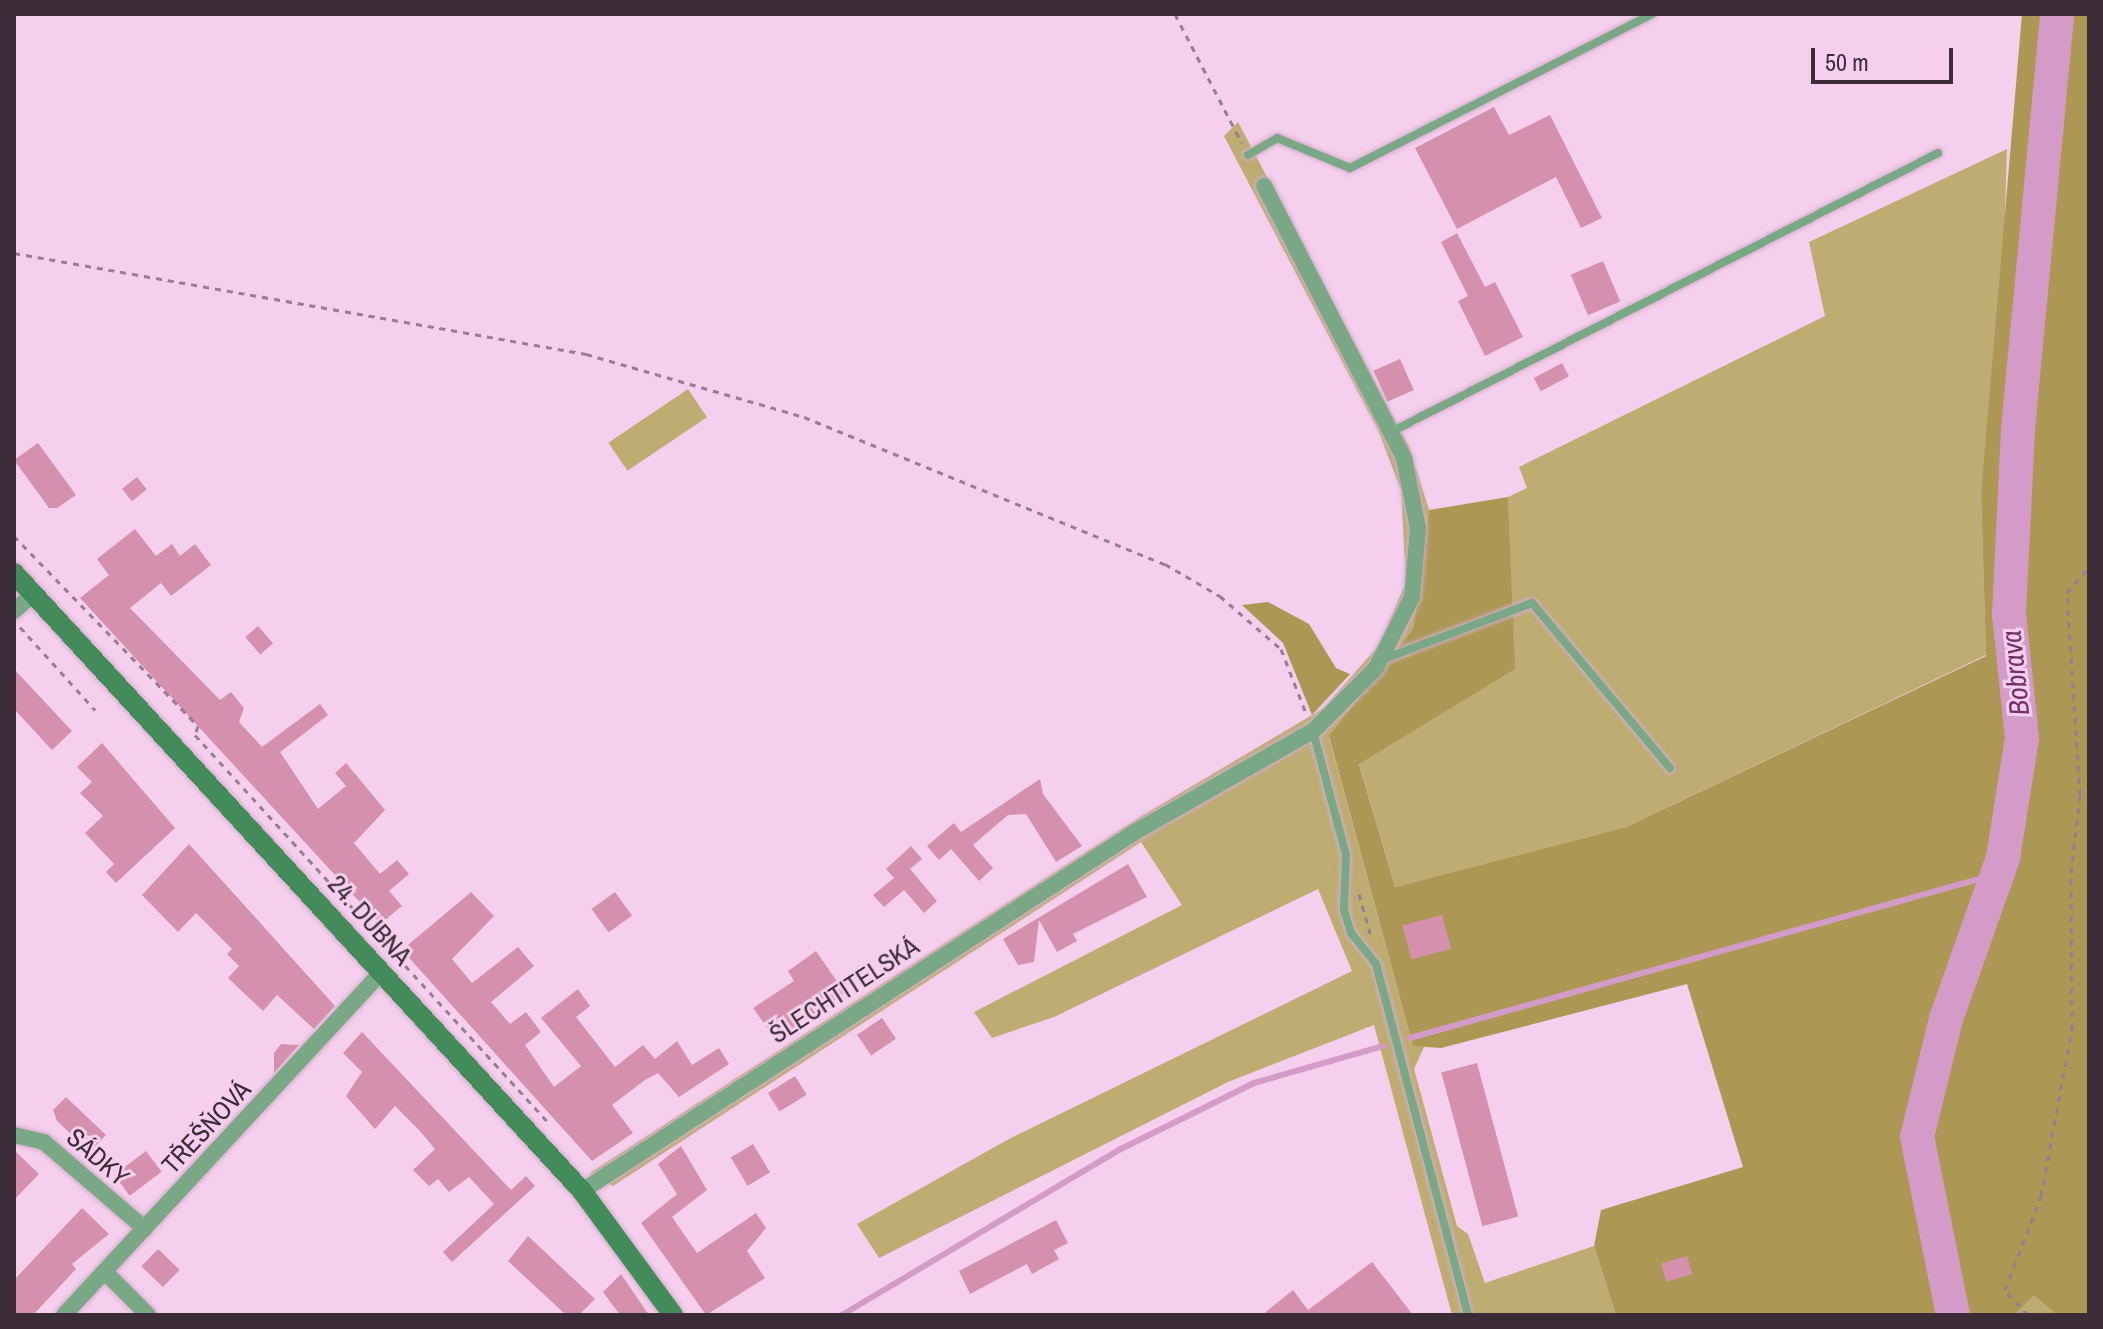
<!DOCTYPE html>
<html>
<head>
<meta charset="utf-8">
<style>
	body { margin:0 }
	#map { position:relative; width:2103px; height:1329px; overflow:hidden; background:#f6cfee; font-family:"Archivo Narrow",sans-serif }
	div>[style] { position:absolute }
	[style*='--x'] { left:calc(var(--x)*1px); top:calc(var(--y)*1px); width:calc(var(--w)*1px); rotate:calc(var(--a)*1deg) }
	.green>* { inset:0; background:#beac72; transform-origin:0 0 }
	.forest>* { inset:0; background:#ac9854 }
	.stream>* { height:6px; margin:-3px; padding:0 3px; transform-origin:3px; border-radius:3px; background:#d49bc9 }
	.river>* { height:34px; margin:-17px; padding:0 17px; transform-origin:17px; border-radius:17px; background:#d49bc9 }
	.building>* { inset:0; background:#d590ad; transform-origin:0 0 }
	.path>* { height:3px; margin-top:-1.5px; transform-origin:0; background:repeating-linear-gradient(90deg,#987d93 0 6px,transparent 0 12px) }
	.roads { filter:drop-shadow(0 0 2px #d1aeca) drop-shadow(0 0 2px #d1aeca) }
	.service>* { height:8px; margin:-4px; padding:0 4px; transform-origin:4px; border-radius:4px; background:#7aa786 }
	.minor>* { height:16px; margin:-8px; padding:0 8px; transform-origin:8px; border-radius:8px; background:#7aa786 }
	.secondary>* { height:20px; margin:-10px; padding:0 10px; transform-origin:10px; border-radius:10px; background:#448b5c }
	span { translate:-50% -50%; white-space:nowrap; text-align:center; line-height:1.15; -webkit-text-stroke:6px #f6cfee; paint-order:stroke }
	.street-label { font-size:26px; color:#3b2c38 }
	.water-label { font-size:28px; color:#73306a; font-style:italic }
	.frame { position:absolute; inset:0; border:16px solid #3b2c38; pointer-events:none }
	.scale { position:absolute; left:1811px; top:48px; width:142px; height:36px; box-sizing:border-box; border:4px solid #3b2c38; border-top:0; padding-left:10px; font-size:24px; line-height:28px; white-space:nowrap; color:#3b2c38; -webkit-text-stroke:6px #f6cfee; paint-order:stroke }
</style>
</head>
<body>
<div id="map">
	<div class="green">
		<div style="clip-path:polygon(1238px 122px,1409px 446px,1429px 510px,1413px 629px,1329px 737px,1413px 1046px,1425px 1045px,1414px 1069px,1457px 1226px,1468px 1234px,1485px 1283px,1594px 1246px,1616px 1315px,1452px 1315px,1374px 1025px,1228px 1082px,879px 1258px,857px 1224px,1009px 1139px,1352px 971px,1318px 889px,1054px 1017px,992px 1038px,974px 1012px,1182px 905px,1141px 842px,613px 1186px,590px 1173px,1140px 817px,1324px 708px,1379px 645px,1406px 582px,1401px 490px,1378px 430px,1224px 136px)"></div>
		<div style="clip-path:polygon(2007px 149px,2002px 304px,1981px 494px,1986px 655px,1626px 827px,1395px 887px,1359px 763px,1514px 669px,1508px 497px,1527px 488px,1519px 467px,1825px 316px,1809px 242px)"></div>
		<div style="left:688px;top:389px;width:34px;height:96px;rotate:56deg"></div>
		<div style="clip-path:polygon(2034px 1296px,2057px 1315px,2014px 1315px)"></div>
	</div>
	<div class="forest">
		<div style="clip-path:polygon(2022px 14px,2089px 14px,2089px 1315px,2057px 1315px,2034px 1296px,2014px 1315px,1616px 1315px,1594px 1246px,1601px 1210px,1743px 1167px,1687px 984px,1441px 1048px,1413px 1046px,1329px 736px,1413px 629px,1429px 510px,1508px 497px,1515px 669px,1359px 764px,1395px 887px,1626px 827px,1986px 656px,1981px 494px)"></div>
		<div style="clip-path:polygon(1268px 602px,1309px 624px,1336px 668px,1350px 674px,1312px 715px,1283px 643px,1242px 605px)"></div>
	</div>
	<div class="stream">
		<div style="--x:1410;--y:1038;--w:609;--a:-15.61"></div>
		<div style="--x:842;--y:1315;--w:325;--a:-30.8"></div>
		<div style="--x:1121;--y:1149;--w:148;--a:-26.4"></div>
		<div style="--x:1254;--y:1083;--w:134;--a:-16"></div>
	</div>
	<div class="river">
		<div style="--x:1953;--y:1315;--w:182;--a:-101.4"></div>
		<div style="--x:1917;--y:1137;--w:122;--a:-76.2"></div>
		<div style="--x:1946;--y:1019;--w:171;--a:-70.5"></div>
		<div style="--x:2003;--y:858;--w:121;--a:-81"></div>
		<div style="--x:2022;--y:738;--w:125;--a:-96"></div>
		<div style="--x:2009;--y:614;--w:185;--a:-87.2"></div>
		<div style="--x:2018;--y:429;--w:417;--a:-84.6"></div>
	</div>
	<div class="building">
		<div style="clip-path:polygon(1494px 107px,1509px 135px,1550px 115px,1602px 218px,1581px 228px,1556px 177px,1457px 229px,1415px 148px)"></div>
		<div style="clip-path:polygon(1457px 233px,1485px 287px,1495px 282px,1523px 337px,1485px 356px,1458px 301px,1468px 296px,1441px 242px)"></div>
		<div style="left:1603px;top:261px;width:44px;height:35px;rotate:67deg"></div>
		<div style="left:1400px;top:359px;width:34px;height:29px;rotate:66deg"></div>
		<div style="left:1562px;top:363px;width:15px;height:32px;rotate:62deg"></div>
		<div style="clip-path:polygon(38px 443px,76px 495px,57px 508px,49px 508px,14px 460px)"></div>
		<div style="left:137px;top:477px;width:16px;height:19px;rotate:52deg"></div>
		<div style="clip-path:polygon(135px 529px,156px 556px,172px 544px,180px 556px,195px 544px,211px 565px,171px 596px,161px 583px,130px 608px,220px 700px,231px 692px,244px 708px,239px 722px,262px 747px,320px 704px,328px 715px,280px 752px,318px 809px,346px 786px,335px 773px,346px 763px,385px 810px,354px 843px,380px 874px,397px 860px,409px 874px,389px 891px,402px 906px,380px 924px,80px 598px,109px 575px,97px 559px)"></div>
		<div style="left:258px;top:626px;width:23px;height:17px;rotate:49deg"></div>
		<div style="clip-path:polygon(14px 669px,72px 731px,52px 750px,14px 709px)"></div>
		<div style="clip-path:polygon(102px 743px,175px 828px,116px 883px,106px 872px,114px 864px,85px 833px,103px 816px,80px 793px,92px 782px,77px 767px)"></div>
		<div style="clip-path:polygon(1040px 779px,1043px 794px,1082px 846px,1056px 862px,1026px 814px,1008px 815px,973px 845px,993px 868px,979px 881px,951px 849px,939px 860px,927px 846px,954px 823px,961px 832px)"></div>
		<div style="clip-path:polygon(189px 844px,335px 1006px,314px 1029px,277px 995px,263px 1011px,228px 978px,239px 966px,227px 954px,232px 949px,196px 913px,178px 932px,142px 895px)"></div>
		<div style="clip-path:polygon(911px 846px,922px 859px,910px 869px,937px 901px,924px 913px,904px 890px,884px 907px,873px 895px,894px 878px,886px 869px)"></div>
		<div style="clip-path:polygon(1128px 864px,1147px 897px,1073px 934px,1077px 941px,1057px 952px,1039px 920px,1034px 962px,1018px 965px,1003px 939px)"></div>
		<div style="clip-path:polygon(471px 892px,494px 916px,452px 959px,472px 983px,518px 947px,534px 966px,491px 1002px,510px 1024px,526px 1012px,541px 1032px,525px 1045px,554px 1087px,581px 1066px,541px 1018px,578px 989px,590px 1006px,576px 1017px,615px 1067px,643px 1045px,655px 1059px,677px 1041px,692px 1065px,719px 1048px,729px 1064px,679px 1097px,658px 1073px,645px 1080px,612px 1105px,633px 1133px,592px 1161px,402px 950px)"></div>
		<div style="left:615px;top:892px;width:29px;height:29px;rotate:54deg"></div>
		<div style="left:1442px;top:915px;width:35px;height:41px;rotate:75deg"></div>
		<div style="clip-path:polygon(816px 951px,845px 993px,776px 1040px,753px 1008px,794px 981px,788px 971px)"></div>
		<div style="left:882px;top:1018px;width:25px;height:30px;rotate:56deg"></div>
		<div style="clip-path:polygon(362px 1032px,511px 1190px,526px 1176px,535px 1186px,452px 1262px,443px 1252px,494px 1204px,469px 1177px,449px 1192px,438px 1179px,429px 1186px,413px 1170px,435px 1149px,419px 1130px,395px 1106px,375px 1129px,346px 1096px,362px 1072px,343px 1053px)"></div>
		<div style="clip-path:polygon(281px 1044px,299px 1045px,274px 1073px,274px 1053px)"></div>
		<div style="left:1477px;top:1063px;width:159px;height:37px;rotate:75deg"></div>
		<div style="left:795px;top:1076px;width:22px;height:32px;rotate:58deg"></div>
		<div style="clip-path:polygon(66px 1097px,106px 1135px,90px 1152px,57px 1121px,53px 1110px)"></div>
		<div style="left:753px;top:1144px;width:33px;height:26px;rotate:59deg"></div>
		<div style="clip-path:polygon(681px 1146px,707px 1190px,672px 1217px,697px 1253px,756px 1213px,766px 1228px,747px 1251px,765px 1278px,706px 1315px,641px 1223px,677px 1194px,658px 1164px)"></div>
		<div style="clip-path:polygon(14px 1150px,39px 1174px,14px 1200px)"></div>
		<div style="left:146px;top:1151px;width:26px;height:40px;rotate:53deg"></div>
		<div style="clip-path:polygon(82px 1208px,109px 1234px,72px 1264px,76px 1269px,33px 1315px,14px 1315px,14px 1280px)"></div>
		<div style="clip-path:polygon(1056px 1220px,1068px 1243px,1054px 1250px,1059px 1259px,1032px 1274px,1027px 1264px,970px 1294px,959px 1271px)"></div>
		<div style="clip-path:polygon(528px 1236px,595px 1299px,579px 1315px,566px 1315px,508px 1261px)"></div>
		<div style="left:158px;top:1249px;width:30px;height:24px;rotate:44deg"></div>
		<div style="left:1687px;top:1256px;width:19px;height:27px;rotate:74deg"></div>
		<div style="clip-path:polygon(1372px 1262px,1413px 1315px,1262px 1315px,1293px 1290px,1308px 1310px)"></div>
		<div style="clip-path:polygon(621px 1274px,649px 1315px,620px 1315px,603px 1292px)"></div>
	</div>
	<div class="path">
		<div style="--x:1175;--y:14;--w:145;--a:62.6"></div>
		<div style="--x:14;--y:253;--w:581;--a:10.01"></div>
		<div style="--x:586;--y:354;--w:227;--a:16.1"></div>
		<div style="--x:804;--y:417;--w:390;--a:22.2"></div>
		<div style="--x:1165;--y:564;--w:64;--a:30.2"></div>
		<div style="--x:1220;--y:596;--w:81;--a:41"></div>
		<div style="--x:1281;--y:649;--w:69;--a:68.7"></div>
		<div style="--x:14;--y:536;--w:264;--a:45.9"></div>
		<div style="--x:198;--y:726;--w:9;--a:108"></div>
		<div style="--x:195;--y:735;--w:522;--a:47.64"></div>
		<div style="--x:20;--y:627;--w:112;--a:47.9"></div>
		<div style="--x:1359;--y:894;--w:41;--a:74.2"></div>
		<div style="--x:2028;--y:1315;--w:34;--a:-133"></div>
		<div style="--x:2005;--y:1290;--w:101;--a:-69"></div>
		<div style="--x:2041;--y:1196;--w:170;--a:-79.5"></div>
		<div style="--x:2072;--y:1029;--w:156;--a:-90.4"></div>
		<div style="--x:2071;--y:873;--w:79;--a:-83.4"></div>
		<div style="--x:2080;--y:795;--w:202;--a:-93.7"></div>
		<div style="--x:2067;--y:593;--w:34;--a:-50"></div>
	</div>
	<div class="roads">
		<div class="service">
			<div style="--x:1248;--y:155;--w:34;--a:-30"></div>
			<div style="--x:1277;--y:138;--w:79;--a:22.3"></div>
			<div style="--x:1350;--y:168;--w:339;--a:-27"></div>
			<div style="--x:1391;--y:432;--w:614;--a:-27.02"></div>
			<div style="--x:1381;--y:660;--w:161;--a:-20.7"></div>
			<div style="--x:1532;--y:603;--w:215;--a:50.1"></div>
			<div style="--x:1313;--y:731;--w:128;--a:75.1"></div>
			<div style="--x:1346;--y:855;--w:55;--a:92.1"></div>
			<div style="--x:1344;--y:910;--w:24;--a:73"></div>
			<div style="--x:1351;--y:933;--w:40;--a:51"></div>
			<div style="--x:1376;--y:964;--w:363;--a:75.3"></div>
		</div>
		<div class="minor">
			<div style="--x:14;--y:611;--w:27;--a:-42"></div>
			<div style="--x:14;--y:1135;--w:31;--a:13"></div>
			<div style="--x:44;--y:1142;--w:133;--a:40.7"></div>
			<div style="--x:582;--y:1191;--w:659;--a:-32.99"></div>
			<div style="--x:1135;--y:832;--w:205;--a:-29.6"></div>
			<div style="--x:1313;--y:731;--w:89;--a:-45"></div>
			<div style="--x:1376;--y:668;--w:80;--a:-63.1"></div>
			<div style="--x:1412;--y:597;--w:69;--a:-85"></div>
			<div style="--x:1418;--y:528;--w:71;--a:-101.3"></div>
			<div style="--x:1404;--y:458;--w:306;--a:-117.2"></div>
			<div style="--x:105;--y:1272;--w:61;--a:45"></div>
			<div style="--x:64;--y:1315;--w:468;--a:-47.2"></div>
		</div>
		<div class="secondary">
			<div style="--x:14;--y:573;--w:839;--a:47.41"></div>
			<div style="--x:582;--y:1191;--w:154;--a:53.7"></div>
		</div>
	</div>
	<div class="street-label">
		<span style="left:370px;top:920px;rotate:48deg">24. DUBNA</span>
		<span style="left:844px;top:990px;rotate:-33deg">ŠLECHTITELSKÁ</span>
		<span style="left:206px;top:1127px;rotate:-47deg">TŘEŠŇOVÁ</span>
		<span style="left:98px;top:1157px;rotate:41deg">SÁDKY</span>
	</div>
	<div class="water-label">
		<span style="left:2015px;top:673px;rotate:-96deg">Bobrava</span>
	</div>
	<div class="frame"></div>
	<div class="scale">50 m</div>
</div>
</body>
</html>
